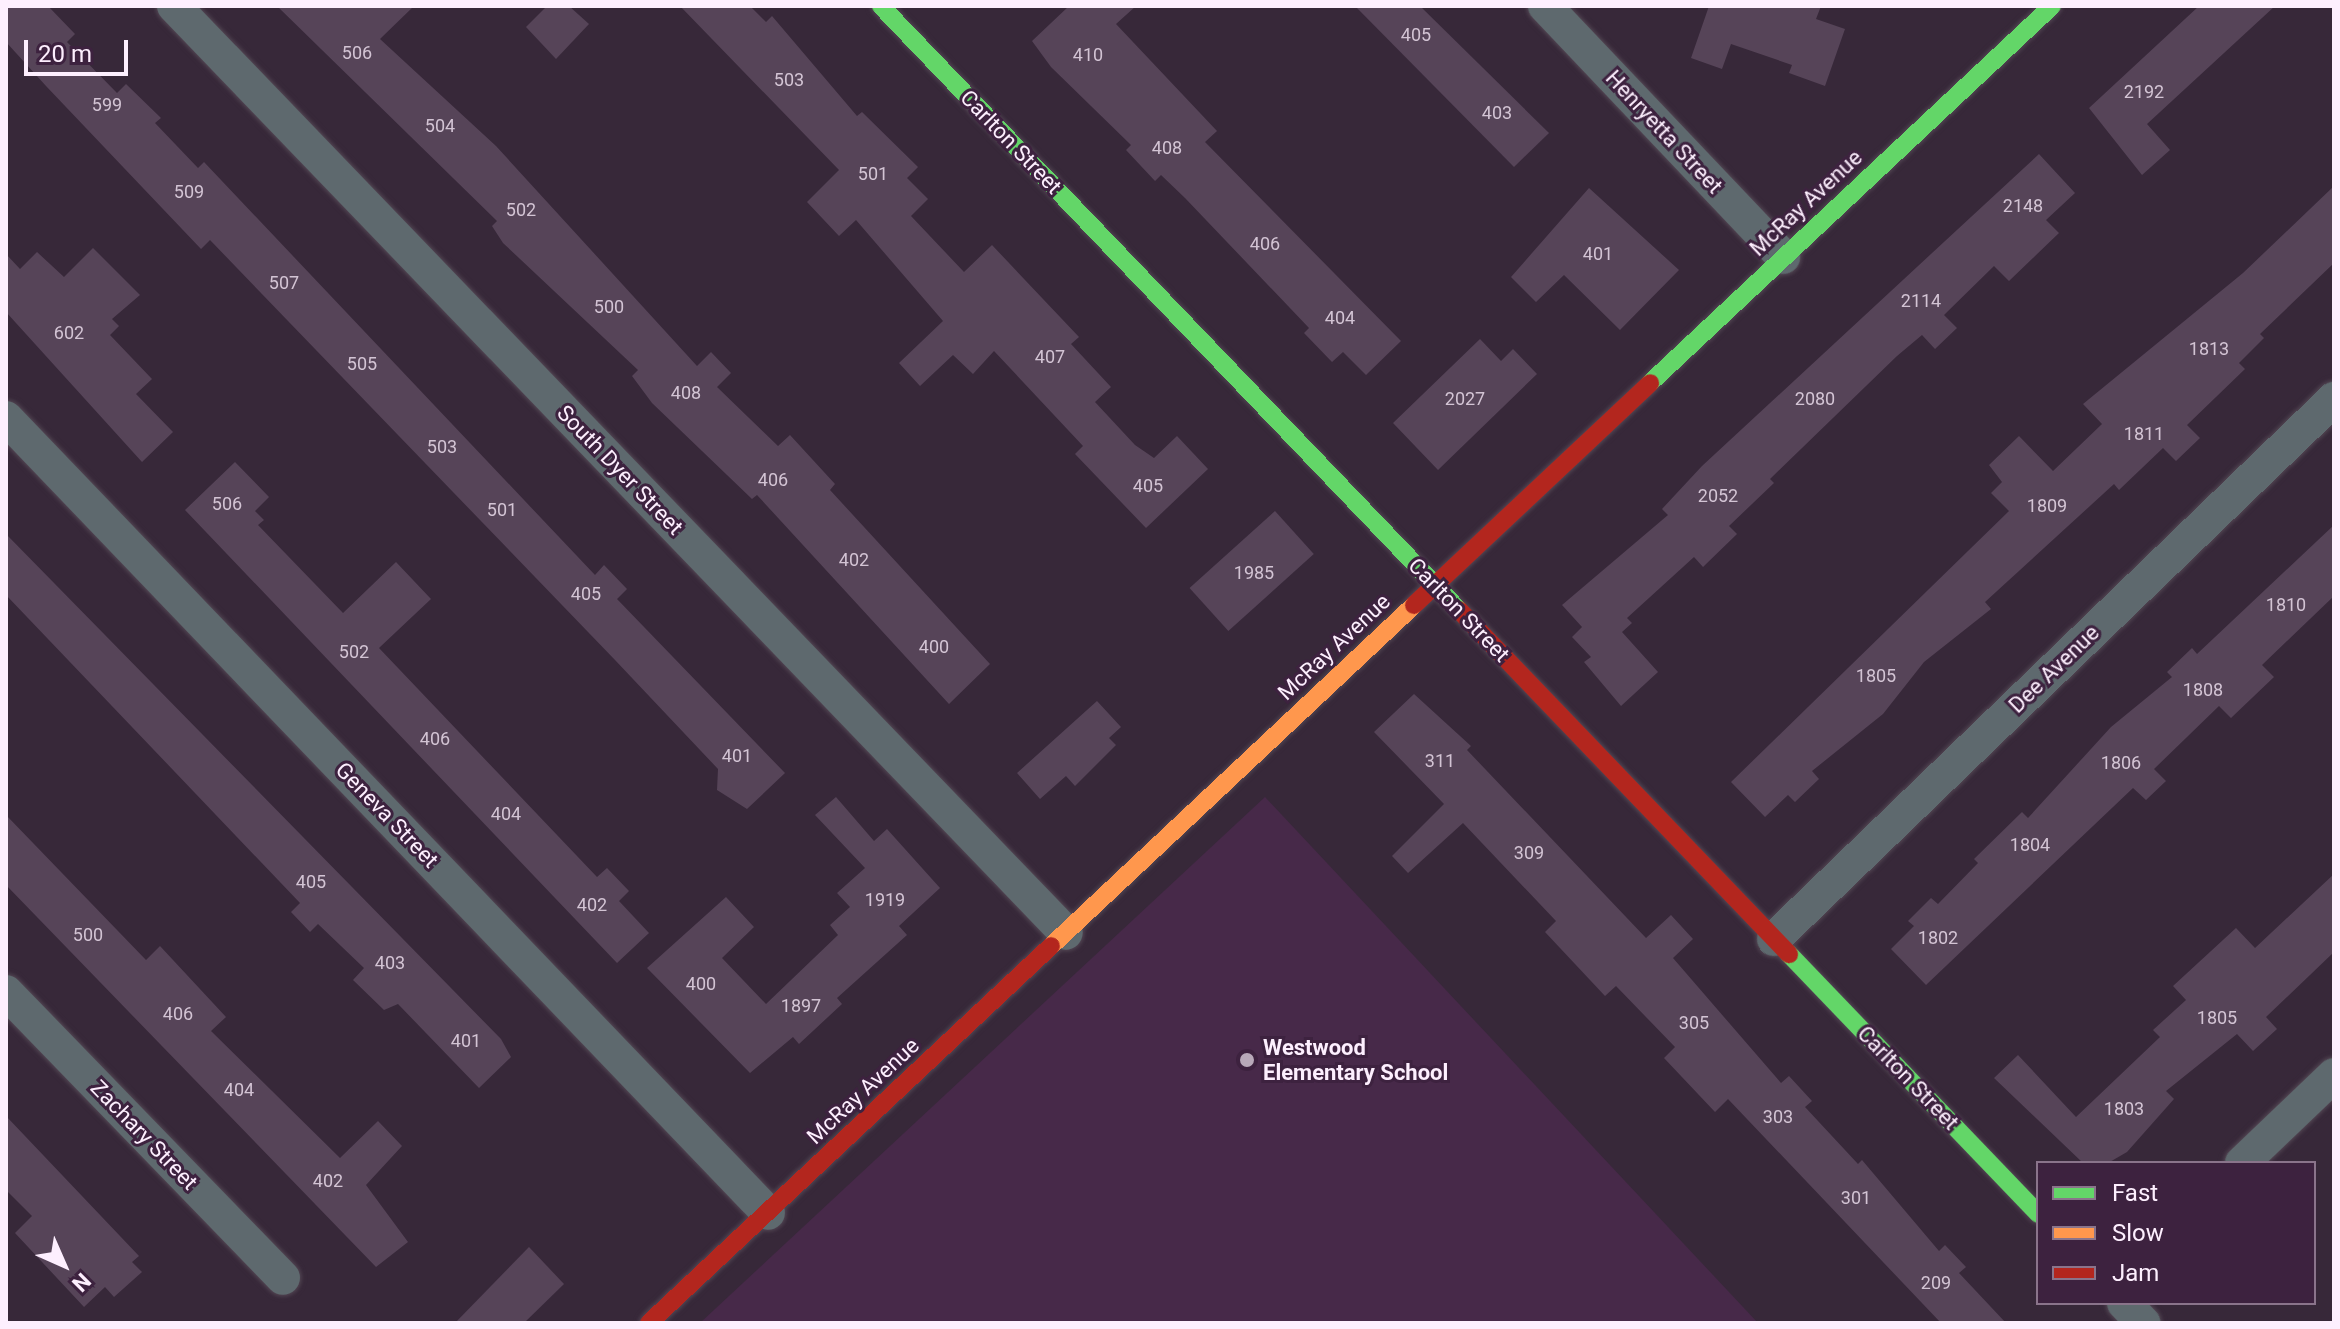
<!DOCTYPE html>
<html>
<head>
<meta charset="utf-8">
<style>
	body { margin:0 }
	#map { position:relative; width:2340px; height:1329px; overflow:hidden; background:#372839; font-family:Roboto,sans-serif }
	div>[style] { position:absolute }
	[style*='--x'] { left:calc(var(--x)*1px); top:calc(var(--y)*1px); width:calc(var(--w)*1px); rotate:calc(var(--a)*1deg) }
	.built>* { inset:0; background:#472949 }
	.building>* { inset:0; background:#564458; transform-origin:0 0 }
	.roads { filter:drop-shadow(0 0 2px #524653) drop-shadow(0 0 2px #524653) }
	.street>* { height:34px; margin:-17px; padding:0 17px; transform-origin:17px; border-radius:17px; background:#5e696e }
	.fast>* { height:18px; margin:-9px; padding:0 9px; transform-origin:9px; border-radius:9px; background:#63d668 }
	.slow>* { height:18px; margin:-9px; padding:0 9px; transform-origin:9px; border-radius:9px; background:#ff974d }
	.jam>* { height:18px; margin:-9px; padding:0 9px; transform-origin:9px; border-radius:9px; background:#b3261e }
	.dots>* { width:22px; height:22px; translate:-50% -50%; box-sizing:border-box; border:4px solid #3d223f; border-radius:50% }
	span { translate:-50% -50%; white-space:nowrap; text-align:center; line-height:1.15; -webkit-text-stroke:6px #3d223f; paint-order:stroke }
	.number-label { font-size:18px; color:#d3c4d4 }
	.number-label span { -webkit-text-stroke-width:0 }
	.street-label { font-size:22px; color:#fdeffe }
	.poi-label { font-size:22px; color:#fdeffe; font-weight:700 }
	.left { translate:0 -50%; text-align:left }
	.frame { position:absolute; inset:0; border:8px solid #fdeffe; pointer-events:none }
	.legend { position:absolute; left:2036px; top:1161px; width:280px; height:144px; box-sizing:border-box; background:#3d223f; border:2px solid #8a748b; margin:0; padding:10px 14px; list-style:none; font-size:24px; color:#fdeffe }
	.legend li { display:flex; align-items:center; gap:16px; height:40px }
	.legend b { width:40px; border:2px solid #8a748b }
	.north { position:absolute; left:24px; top:1225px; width:80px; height:80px; -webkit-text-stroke:6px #3d223f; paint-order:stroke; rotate:135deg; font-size:22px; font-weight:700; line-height:32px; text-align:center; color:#fdeffe }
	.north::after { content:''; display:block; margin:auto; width:28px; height:36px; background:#fdeffe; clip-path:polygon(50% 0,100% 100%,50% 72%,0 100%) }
	.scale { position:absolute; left:24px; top:40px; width:104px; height:36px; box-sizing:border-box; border:4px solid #fdeffe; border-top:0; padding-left:10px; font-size:24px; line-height:28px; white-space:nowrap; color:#fdeffe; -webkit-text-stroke:6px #3d223f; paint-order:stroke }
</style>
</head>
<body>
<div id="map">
	<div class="built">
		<div style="clip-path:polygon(1265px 797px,1758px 1323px,700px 1323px)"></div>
	</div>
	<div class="building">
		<div style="clip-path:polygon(6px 6px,48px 6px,75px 34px,67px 42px,117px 93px,126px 84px,161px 118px,155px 123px,198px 168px,204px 162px,595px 575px,604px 565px,627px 589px,617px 599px,785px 773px,747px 809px,717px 790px,718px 769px,615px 660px,210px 240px,201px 249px,46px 86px,6px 42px)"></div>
		<div style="clip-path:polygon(277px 6px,414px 6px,380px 39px,496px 146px,697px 366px,711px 352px,731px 373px,717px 387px,778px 446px,790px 435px,835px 484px,830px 490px,990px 664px,949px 704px,757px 495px,752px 499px,652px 403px,632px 376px,638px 370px,503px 243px,492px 226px,497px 221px)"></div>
		<div style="clip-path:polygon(547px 6px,569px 6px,589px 24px,556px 59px,526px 27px)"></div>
		<div style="clip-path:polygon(680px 6px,750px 6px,766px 22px,772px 16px,857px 116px,862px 112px,918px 167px,907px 178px,928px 199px,911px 216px,964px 272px,992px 245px,1079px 337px,1071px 344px,1111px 387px,1095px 402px,1135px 445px,1154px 458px,1177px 436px,1208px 469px,1146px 528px,1075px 454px,1083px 446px,994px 351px,973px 374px,953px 355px,920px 386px,899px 363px,943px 321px,856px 220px,839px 236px,807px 202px,839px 170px)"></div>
		<div style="clip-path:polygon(1069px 6px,1136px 6px,1116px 24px,1217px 131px,1205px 142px,1401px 341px,1366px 375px,1343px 352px,1332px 362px,1304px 333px,1309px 328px,1185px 198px,1161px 175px,1155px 181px,1126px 150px,1131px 145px,1051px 67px,1032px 41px)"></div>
		<div style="clip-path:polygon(1355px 6px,1420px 6px,1549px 133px,1514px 167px)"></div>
		<div style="clip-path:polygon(1709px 6px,1821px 6px,1816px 19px,1845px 29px,1825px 86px,1789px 73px,1792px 65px,1731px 44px,1722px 69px,1691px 58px)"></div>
		<div style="clip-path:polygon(2199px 6px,2275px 6px,2147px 124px,2170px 150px,2142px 175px,2089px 108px)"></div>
		<div style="clip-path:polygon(2039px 154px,2075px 193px,2046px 220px,2059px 233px,2009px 281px,1994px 266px,1944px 315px,1957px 328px,1935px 349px,1922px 335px,1897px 356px,1770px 479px,1774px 483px,1729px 526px,1737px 534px,1703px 567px,1694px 557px,1627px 618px,1632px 623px,1622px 632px,1658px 672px,1621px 706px,1584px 662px,1591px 657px,1572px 637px,1582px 627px,1562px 605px,1668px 515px,1662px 509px,1702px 466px)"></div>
		<div style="clip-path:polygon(2334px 186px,2334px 263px,2260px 334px,2264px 338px,2239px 363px,2245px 369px,2187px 425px,2200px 438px,2176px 461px,2163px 448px,2119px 490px,2114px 484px,1985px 602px,1991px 609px,1924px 662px,1883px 714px,1812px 771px,1819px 779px,1795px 802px,1788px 795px,1765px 817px,1731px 782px,2009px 511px,1991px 493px,2002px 482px,1989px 465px,2019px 436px,2053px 471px,2102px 424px,2083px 404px,2243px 273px)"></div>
		<div style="clip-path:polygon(1589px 188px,1679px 270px,1620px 330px,1564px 275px,1536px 302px,1511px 277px)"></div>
		<div style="clip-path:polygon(93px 248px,140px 295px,112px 319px,119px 326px,110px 335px,152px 379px,136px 394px,173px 432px,142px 462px,6px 312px,6px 254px,20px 269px,37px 252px,64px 277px)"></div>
		<div style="clip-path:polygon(1480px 339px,1501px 361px,1513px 349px,1537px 374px,1438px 470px,1393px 423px)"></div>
		<div style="clip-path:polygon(235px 462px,269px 497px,255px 511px,264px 520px,258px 525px,343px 613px,396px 562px,431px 599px,379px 648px,597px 877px,607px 868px,629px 891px,619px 901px,649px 933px,617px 963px,185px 510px)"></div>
		<div style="left:1275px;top:511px;width:58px;height:115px;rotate:48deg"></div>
		<div style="clip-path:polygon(2334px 525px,2334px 596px,2262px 665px,2274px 677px,2231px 718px,2219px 706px,2154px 769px,2166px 781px,2146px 800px,2133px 788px,1926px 985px,1891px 949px,1914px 926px,1908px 921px,1931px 898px,1938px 904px,1978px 863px,1974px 859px,2022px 812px,2028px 818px,2111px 727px,2172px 677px,2167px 672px,2192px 648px,2197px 654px)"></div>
		<div style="clip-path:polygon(6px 534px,501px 1039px,511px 1057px,479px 1088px,398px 1004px,384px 1010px,353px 980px,364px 968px,318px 924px,310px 932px,291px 912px,300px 903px,6px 595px)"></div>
		<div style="clip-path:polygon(1414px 694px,1471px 746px,1467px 750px,1646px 938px,1671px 915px,1693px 939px,1673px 958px,1781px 1083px,1789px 1076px,1812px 1101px,1805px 1107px,1858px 1164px,1862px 1160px,1939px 1251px,1945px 1245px,1966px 1267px,1959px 1273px,2006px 1323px,1941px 1323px,1728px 1099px,1715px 1112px,1664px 1058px,1675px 1047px,1616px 986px,1605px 996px,1545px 932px,1556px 921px,1463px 823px,1408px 873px,1392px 856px,1444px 804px,1374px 732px)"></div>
		<div style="clip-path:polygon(1097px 701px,1121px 727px,1109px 738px,1116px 745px,1075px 786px,1066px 776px,1040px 799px,1017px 773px)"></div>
		<div style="clip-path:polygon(836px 797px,874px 841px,887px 829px,940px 888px,899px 926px,907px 935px,837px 998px,842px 1004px,799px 1044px,793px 1037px,750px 1073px,647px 968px,726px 897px,754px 927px,722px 958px,766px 1004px,838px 935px,830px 925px,850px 907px,837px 893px,865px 868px,815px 815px)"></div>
		<div style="clip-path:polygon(6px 815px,146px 960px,160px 946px,226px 1017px,211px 1031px,340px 1158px,378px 1121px,402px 1146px,366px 1185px,408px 1242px,376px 1267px,6px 885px)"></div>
		<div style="clip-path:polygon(2334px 874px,2334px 952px,2266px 1017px,2277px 1029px,2253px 1051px,2237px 1034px,2166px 1091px,2174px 1099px,2127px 1152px,2108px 1163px,2083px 1163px,1994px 1078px,2018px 1055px,2076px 1117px,2160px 1037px,2153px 1030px,2186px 1000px,2173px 986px,2236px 928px,2255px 948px)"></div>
		<div style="clip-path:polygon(6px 1116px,139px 1256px,132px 1262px,142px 1272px,114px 1297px,105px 1287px,84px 1307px,15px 1233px,32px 1216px,6px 1190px)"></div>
		<div style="clip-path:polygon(529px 1247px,564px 1284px,524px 1323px,455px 1323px)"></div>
	</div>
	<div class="roads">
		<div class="street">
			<div style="--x:174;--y:6;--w:1286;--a:46.1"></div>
			<div style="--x:1545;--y:6;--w:346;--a:46.5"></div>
			<div style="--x:6;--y:418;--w:1101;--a:46.21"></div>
			<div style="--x:1774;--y:939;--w:778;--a:-43.96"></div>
			<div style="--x:6;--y:992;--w:398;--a:45.9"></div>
			<div style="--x:2242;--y:1163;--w:127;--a:-43.7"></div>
			<div style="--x:2124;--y:1303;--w:28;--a:46"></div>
		</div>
		<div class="fast">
			<div style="--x:881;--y:6;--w:836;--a:46.26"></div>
			<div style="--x:1650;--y:383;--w:551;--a:-43.16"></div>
			<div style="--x:1789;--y:954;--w:360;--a:46.2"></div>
		</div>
		<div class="slow">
			<div style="--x:1051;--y:946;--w:498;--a:-43.2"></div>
		</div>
		<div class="jam">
			<div style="--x:1414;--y:605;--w:324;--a:-43.2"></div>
			<div style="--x:1459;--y:610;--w:477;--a:46.2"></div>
			<div style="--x:649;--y:1323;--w:551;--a:-43.16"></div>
		</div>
	</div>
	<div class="dots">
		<div style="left:1247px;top:1060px;background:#b8a9b9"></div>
	</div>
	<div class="number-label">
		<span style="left:1416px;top:35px">405</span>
		<span style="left:357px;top:53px">506</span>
		<span style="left:1088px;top:55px">410</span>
		<span style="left:789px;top:80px">503</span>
		<span style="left:2144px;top:92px">2192</span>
		<span style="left:107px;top:105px">599</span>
		<span style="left:1497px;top:113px">403</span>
		<span style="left:440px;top:126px">504</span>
		<span style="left:1167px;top:148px">408</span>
		<span style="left:873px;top:174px">501</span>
		<span style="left:189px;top:192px">509</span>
		<span style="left:2023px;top:206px">2148</span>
		<span style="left:521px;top:210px">502</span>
		<span style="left:1265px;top:244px">406</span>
		<span style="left:1598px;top:254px">401</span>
		<span style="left:284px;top:283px">507</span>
		<span style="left:1921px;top:301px">2114</span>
		<span style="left:609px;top:307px">500</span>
		<span style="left:1340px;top:318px">404</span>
		<span style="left:69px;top:333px">602</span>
		<span style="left:2209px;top:349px">1813</span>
		<span style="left:1050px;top:357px">407</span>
		<span style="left:362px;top:364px">505</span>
		<span style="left:686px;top:393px">408</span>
		<span style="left:1465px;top:399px">2027</span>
		<span style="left:1815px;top:399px">2080</span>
		<span style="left:2144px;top:434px">1811</span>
		<span style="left:442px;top:447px">503</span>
		<span style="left:773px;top:480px">406</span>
		<span style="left:1148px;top:486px">405</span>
		<span style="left:1718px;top:496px">2052</span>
		<span style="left:227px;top:504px">506</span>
		<span style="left:2047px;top:506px">1809</span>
		<span style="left:502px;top:510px">501</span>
		<span style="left:854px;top:560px">402</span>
		<span style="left:1254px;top:573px">1985</span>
		<span style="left:586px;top:594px">405</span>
		<span style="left:2286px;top:605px">1810</span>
		<span style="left:934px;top:647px">400</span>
		<span style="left:354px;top:652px">502</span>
		<span style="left:1876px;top:676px">1805</span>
		<span style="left:2203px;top:690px">1808</span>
		<span style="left:435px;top:739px">406</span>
		<span style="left:737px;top:756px">401</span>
		<span style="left:1440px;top:761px">311</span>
		<span style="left:2121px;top:763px">1806</span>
		<span style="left:506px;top:814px">404</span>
		<span style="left:2030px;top:845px">1804</span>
		<span style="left:1529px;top:853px">309</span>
		<span style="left:311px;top:882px">405</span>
		<span style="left:885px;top:900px">1919</span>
		<span style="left:592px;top:905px">402</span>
		<span style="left:88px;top:935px">500</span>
		<span style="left:1938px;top:938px">1802</span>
		<span style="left:390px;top:963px">403</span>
		<span style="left:701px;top:984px">400</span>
		<span style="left:801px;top:1006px">1897</span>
		<span style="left:178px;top:1014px">406</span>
		<span style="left:2217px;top:1018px">1805</span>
		<span style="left:1694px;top:1023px">305</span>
		<span style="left:466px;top:1041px">401</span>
		<span style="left:239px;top:1090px">404</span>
		<span style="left:2124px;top:1109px">1803</span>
		<span style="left:1778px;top:1117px">303</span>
		<span style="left:328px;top:1181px">402</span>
		<span style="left:1856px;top:1198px">301</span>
		<span style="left:1936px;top:1283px">209</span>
	</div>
	<div class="street-label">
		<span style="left:1664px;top:132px;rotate:47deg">Henryetta Street</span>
		<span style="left:1011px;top:142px;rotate:46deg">Carlton Street</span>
		<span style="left:1806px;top:203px;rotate:-43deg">McRay Avenue</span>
		<span style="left:620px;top:470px;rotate:46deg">South Dyer Street</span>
		<span style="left:1459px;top:610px;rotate:46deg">Carlton Street</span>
		<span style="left:1334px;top:647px;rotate:-43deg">McRay Avenue</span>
		<span style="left:2054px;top:669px;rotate:-44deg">Dee Avenue</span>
		<span style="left:387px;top:815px;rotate:46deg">Geneva Street</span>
		<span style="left:1908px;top:1078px;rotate:46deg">Carlton Street</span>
		<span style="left:863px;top:1091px;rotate:-43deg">McRay Avenue</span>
		<span style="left:144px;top:1135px;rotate:46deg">Zachary Street</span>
	</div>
	<div class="poi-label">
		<span class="left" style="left:1263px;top:1060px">Westwood<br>Elementary School</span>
	</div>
	<div class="frame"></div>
	<ul class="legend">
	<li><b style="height:10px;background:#63d668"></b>Fast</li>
	<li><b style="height:10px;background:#ff974d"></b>Slow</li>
	<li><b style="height:10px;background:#b3261e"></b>Jam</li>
	</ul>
	<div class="north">N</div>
	<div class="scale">20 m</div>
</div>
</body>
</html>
